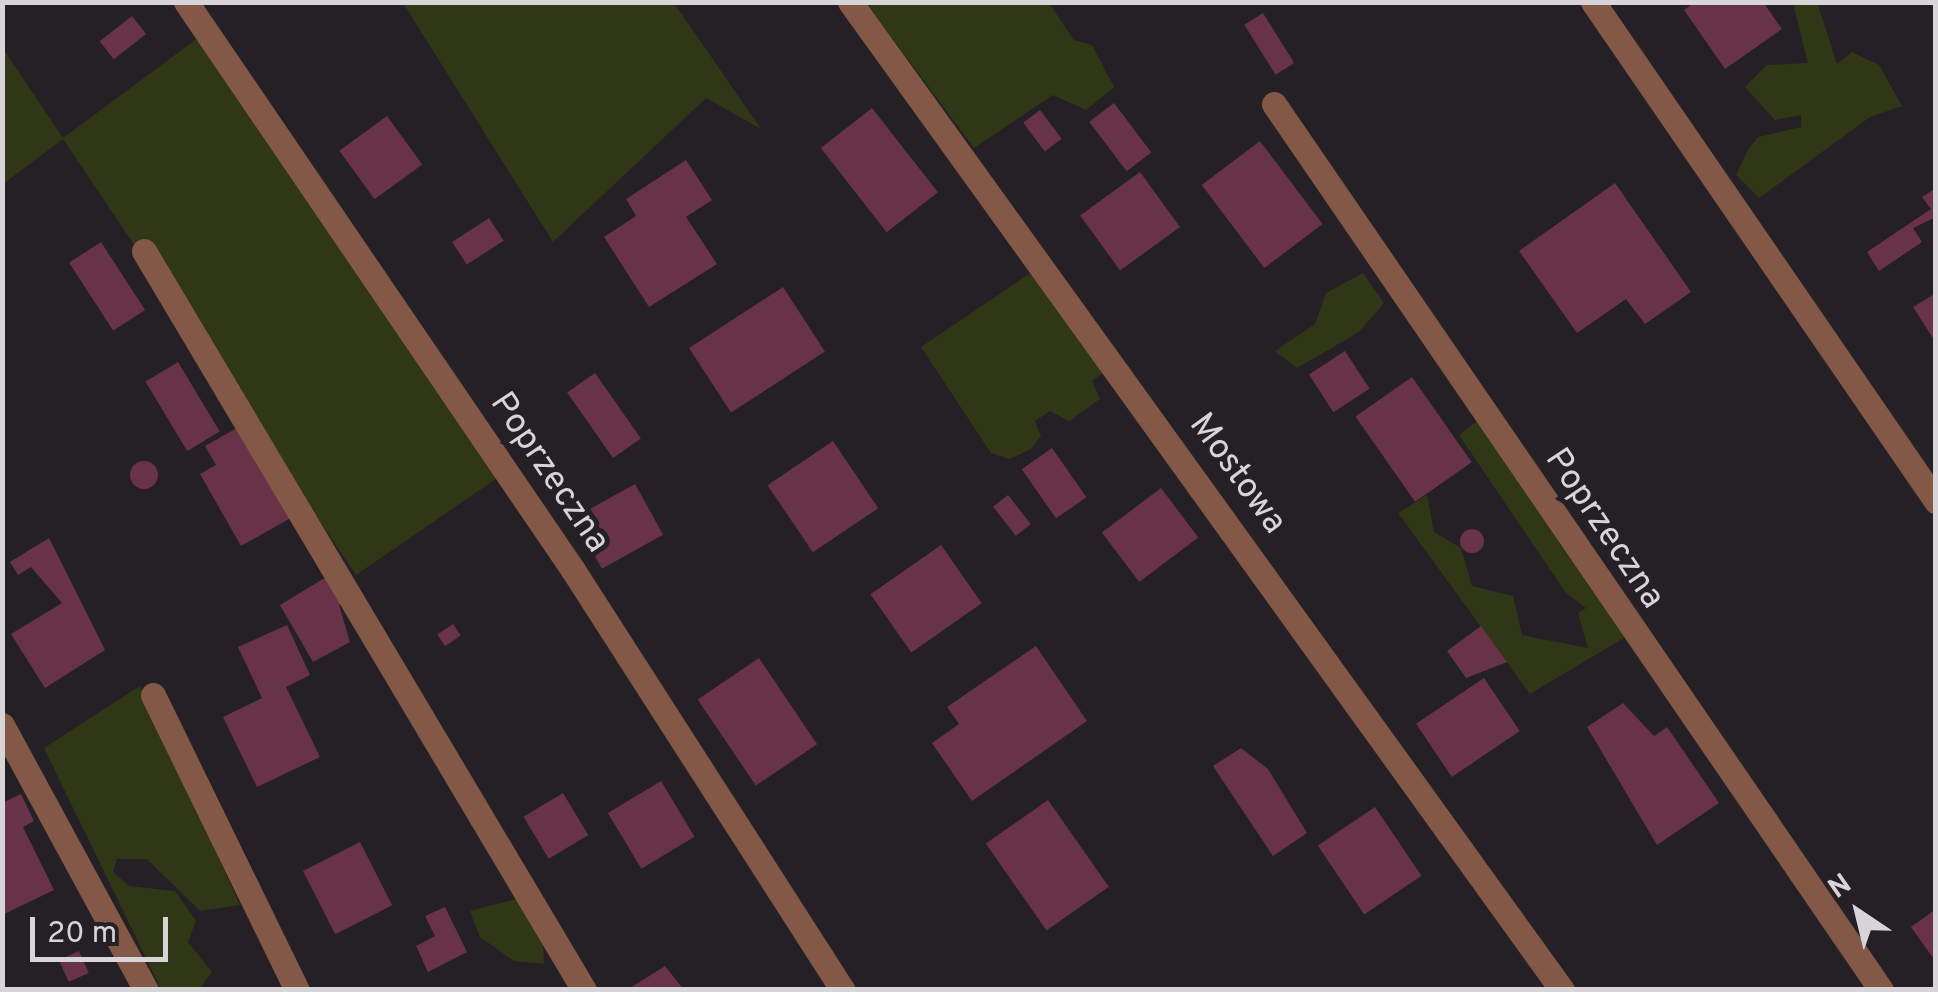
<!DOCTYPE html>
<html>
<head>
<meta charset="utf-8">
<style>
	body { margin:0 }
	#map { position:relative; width:1938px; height:992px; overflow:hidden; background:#252025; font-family:Overpass,sans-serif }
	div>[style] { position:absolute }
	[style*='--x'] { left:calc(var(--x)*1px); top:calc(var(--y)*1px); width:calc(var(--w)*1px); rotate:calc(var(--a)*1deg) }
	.green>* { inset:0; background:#303716 }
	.building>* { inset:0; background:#683247; transform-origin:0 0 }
	.round { border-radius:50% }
	.minor>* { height:25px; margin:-12.5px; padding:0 12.5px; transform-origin:12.5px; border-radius:12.5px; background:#835847 }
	span { translate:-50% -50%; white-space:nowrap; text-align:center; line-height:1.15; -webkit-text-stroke:10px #252025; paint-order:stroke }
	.street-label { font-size:35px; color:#d8d5d8 }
	.frame { position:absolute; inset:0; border:5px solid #d8d5d8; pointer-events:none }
	.north { position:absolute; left:1808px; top:862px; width:100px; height:100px; -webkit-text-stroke:8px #252025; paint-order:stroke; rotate:325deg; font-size:28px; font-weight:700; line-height:40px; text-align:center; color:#d8d5d8 }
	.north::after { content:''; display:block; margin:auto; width:35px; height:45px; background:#d8d5d8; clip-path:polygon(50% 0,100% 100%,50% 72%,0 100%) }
	.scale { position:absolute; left:30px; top:917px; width:138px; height:45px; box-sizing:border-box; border:5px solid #d8d5d8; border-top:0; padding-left:12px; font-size:30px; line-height:35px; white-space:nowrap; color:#d8d5d8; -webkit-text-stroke:8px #252025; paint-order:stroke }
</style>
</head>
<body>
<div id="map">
	<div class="green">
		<div style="clip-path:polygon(403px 3px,674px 3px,761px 129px,706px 98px,553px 242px)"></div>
		<div style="clip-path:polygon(866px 3px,1049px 3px,1074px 40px,1092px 45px,1114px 87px,1086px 110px,1053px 95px,974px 148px)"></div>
		<div style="clip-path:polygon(1793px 3px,1818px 5px,1837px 64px,1852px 52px,1879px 65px,1902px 106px,1870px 117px,1759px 198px,1736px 175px,1748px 150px,1758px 137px,1801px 127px,1801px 115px,1775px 120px,1745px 87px,1767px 65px,1808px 63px)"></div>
		<div style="clip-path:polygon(206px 32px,506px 472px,356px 575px,63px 139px,3px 184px,2px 47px,63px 138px)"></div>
		<div style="clip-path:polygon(1032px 272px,1104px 372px,1092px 381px,1100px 399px,1069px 421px,1050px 411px,1035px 421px,1041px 436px,1031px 449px,1010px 459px,991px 453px,921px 347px)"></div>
		<div style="clip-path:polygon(1363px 273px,1384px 303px,1359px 332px,1297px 368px,1275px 351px,1315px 324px,1326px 293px)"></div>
		<div style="clip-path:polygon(1481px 418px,1632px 633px,1530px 694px,1398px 513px,1427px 495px,1434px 532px,1461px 548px,1472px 586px,1513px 596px,1522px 635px,1588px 648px,1578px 613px,1586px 608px,1566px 593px,1459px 435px)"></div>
		<div style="clip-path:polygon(140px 686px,240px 905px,200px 911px,147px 859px,117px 859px,113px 872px,129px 886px,175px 891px,196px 921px,188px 942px,212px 972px,200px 988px,161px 989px,44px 748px)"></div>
		<div style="clip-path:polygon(517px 899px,543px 944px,544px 964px,514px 961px,480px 937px,470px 911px)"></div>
	</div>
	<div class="building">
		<div style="clip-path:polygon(1695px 2px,1763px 2px,1782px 29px,1725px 69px,1684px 10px)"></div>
		<div style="left:1263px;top:13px;width:59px;height:22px;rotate:58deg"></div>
		<div style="left:132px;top:16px;width:23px;height:41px;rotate:52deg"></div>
		<div style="left:1114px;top:103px;width:62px;height:31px;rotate:53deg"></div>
		<div style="left:872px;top:108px;width:107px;height:65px;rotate:52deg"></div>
		<div style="left:1040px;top:110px;width:36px;height:21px;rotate:53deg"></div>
		<div style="left:387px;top:116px;width:60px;height:59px;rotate:54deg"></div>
		<div style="left:1260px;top:141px;width:104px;height:73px;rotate:53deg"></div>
		<div style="clip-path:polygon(686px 160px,712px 200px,686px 217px,717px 264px,649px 307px,604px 237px,636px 216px,626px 199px)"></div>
		<div style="left:1140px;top:172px;width:68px;height:74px;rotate:54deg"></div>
		<div style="clip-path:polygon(1615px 183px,1691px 292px,1645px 324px,1626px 299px,1577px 333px,1519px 251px)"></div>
		<div style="clip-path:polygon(1936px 188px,1936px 217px,1913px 228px,1922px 242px,1879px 271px,1867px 252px,1931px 209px,1922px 197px)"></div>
		<div style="left:489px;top:218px;width:27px;height:44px;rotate:57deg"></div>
		<div style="left:101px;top:242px;width:81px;height:38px;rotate:57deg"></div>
		<div style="left:783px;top:287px;width:77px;height:112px;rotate:57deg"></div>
		<div style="clip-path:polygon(1936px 293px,1936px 343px,1913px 307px)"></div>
		<div style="left:1345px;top:351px;width:45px;height:43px;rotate:57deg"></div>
		<div style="left:178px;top:362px;width:81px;height:38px;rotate:59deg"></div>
		<div style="left:595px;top:373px;width:80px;height:34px;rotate:55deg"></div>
		<div style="left:1412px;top:377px;width:104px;height:69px;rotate:55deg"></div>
		<div style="clip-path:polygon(244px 424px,296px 515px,241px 546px,200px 474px,216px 465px,205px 446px)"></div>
		<div style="left:833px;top:441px;width:81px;height:79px;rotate:56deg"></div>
		<div style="left:1052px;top:448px;width:60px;height:37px;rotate:55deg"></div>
		<div class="round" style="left:130px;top:461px;width:28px;height:28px"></div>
		<div style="left:635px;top:484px;width:58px;height:70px;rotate:61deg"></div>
		<div style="left:1161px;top:488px;width:62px;height:74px;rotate:53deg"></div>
		<div style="left:1008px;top:495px;width:37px;height:19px;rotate:52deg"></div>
		<div class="round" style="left:1460px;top:529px;width:24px;height:24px"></div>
		<div style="clip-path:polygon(49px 538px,105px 650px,45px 688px,11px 634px,62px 603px,31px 567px,18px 575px,10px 562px)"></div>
		<div style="left:941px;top:545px;width:71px;height:86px;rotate:55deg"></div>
		<div style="clip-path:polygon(331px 574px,347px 600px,339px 605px,350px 642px,313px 662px,280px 605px)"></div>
		<div style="left:453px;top:624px;width:14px;height:19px;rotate:56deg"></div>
		<div style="clip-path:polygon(287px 625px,310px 675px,286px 687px,320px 757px,257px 787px,223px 717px,262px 698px,238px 647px)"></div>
		<div style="clip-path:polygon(1481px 626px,1507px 662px,1466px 678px,1447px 651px)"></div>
		<div style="clip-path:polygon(1036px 646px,1087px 721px,972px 801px,932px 743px,959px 724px,947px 707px)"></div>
		<div style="left:759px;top:658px;width:104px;height:74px;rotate:56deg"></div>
		<div style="left:1484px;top:678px;width:64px;height:82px;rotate:56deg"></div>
		<div style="clip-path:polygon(1623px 703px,1654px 736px,1667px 727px,1719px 803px,1657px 845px,1587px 727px)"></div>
		<div style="clip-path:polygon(1241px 748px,1268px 769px,1307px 833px,1273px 856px,1213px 766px)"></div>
		<div style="left:661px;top:781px;width:65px;height:62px;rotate:59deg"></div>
		<div style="left:563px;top:793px;width:49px;height:46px;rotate:59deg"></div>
		<div style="clip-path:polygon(21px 794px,34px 821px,23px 827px,54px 890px,2px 915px,2px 803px)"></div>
		<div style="left:1048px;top:800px;width:106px;height:76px;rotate:55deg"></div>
		<div style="left:1375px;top:807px;width:83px;height:69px;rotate:56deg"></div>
		<div style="left:360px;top:842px;width:71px;height:64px;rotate:63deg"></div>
		<div style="clip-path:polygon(445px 907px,467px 952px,428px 972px,416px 946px,435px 936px,425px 916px)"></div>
		<div style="clip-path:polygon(1936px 909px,1936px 962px,1911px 927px)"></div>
		<div style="left:79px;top:951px;width:24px;height:22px;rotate:66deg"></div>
		<div style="clip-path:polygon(665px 966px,684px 990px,627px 990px)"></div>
	</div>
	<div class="minor">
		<div style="--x:186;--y:2;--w:687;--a:55.73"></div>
		<div style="--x:573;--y:570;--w:499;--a:57.3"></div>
		<div style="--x:850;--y:2;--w:1218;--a:54.22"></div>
		<div style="--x:1593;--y:2;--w:606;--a:55.5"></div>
		<div style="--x:1274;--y:104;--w:1074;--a:55.58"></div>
		<div style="--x:144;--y:251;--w:860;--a:59.23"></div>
		<div style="--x:153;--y:695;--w:328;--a:64"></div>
		<div style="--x:2;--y:725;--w:302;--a:61.5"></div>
	</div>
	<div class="street-label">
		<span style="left:549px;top:473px;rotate:56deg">Poprzeczna</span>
		<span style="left:1237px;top:474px;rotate:54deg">Mostowa</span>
		<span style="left:1604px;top:529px;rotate:56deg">Poprzeczna</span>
	</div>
	<div class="frame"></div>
	<div class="north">N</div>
	<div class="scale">20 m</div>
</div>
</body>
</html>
